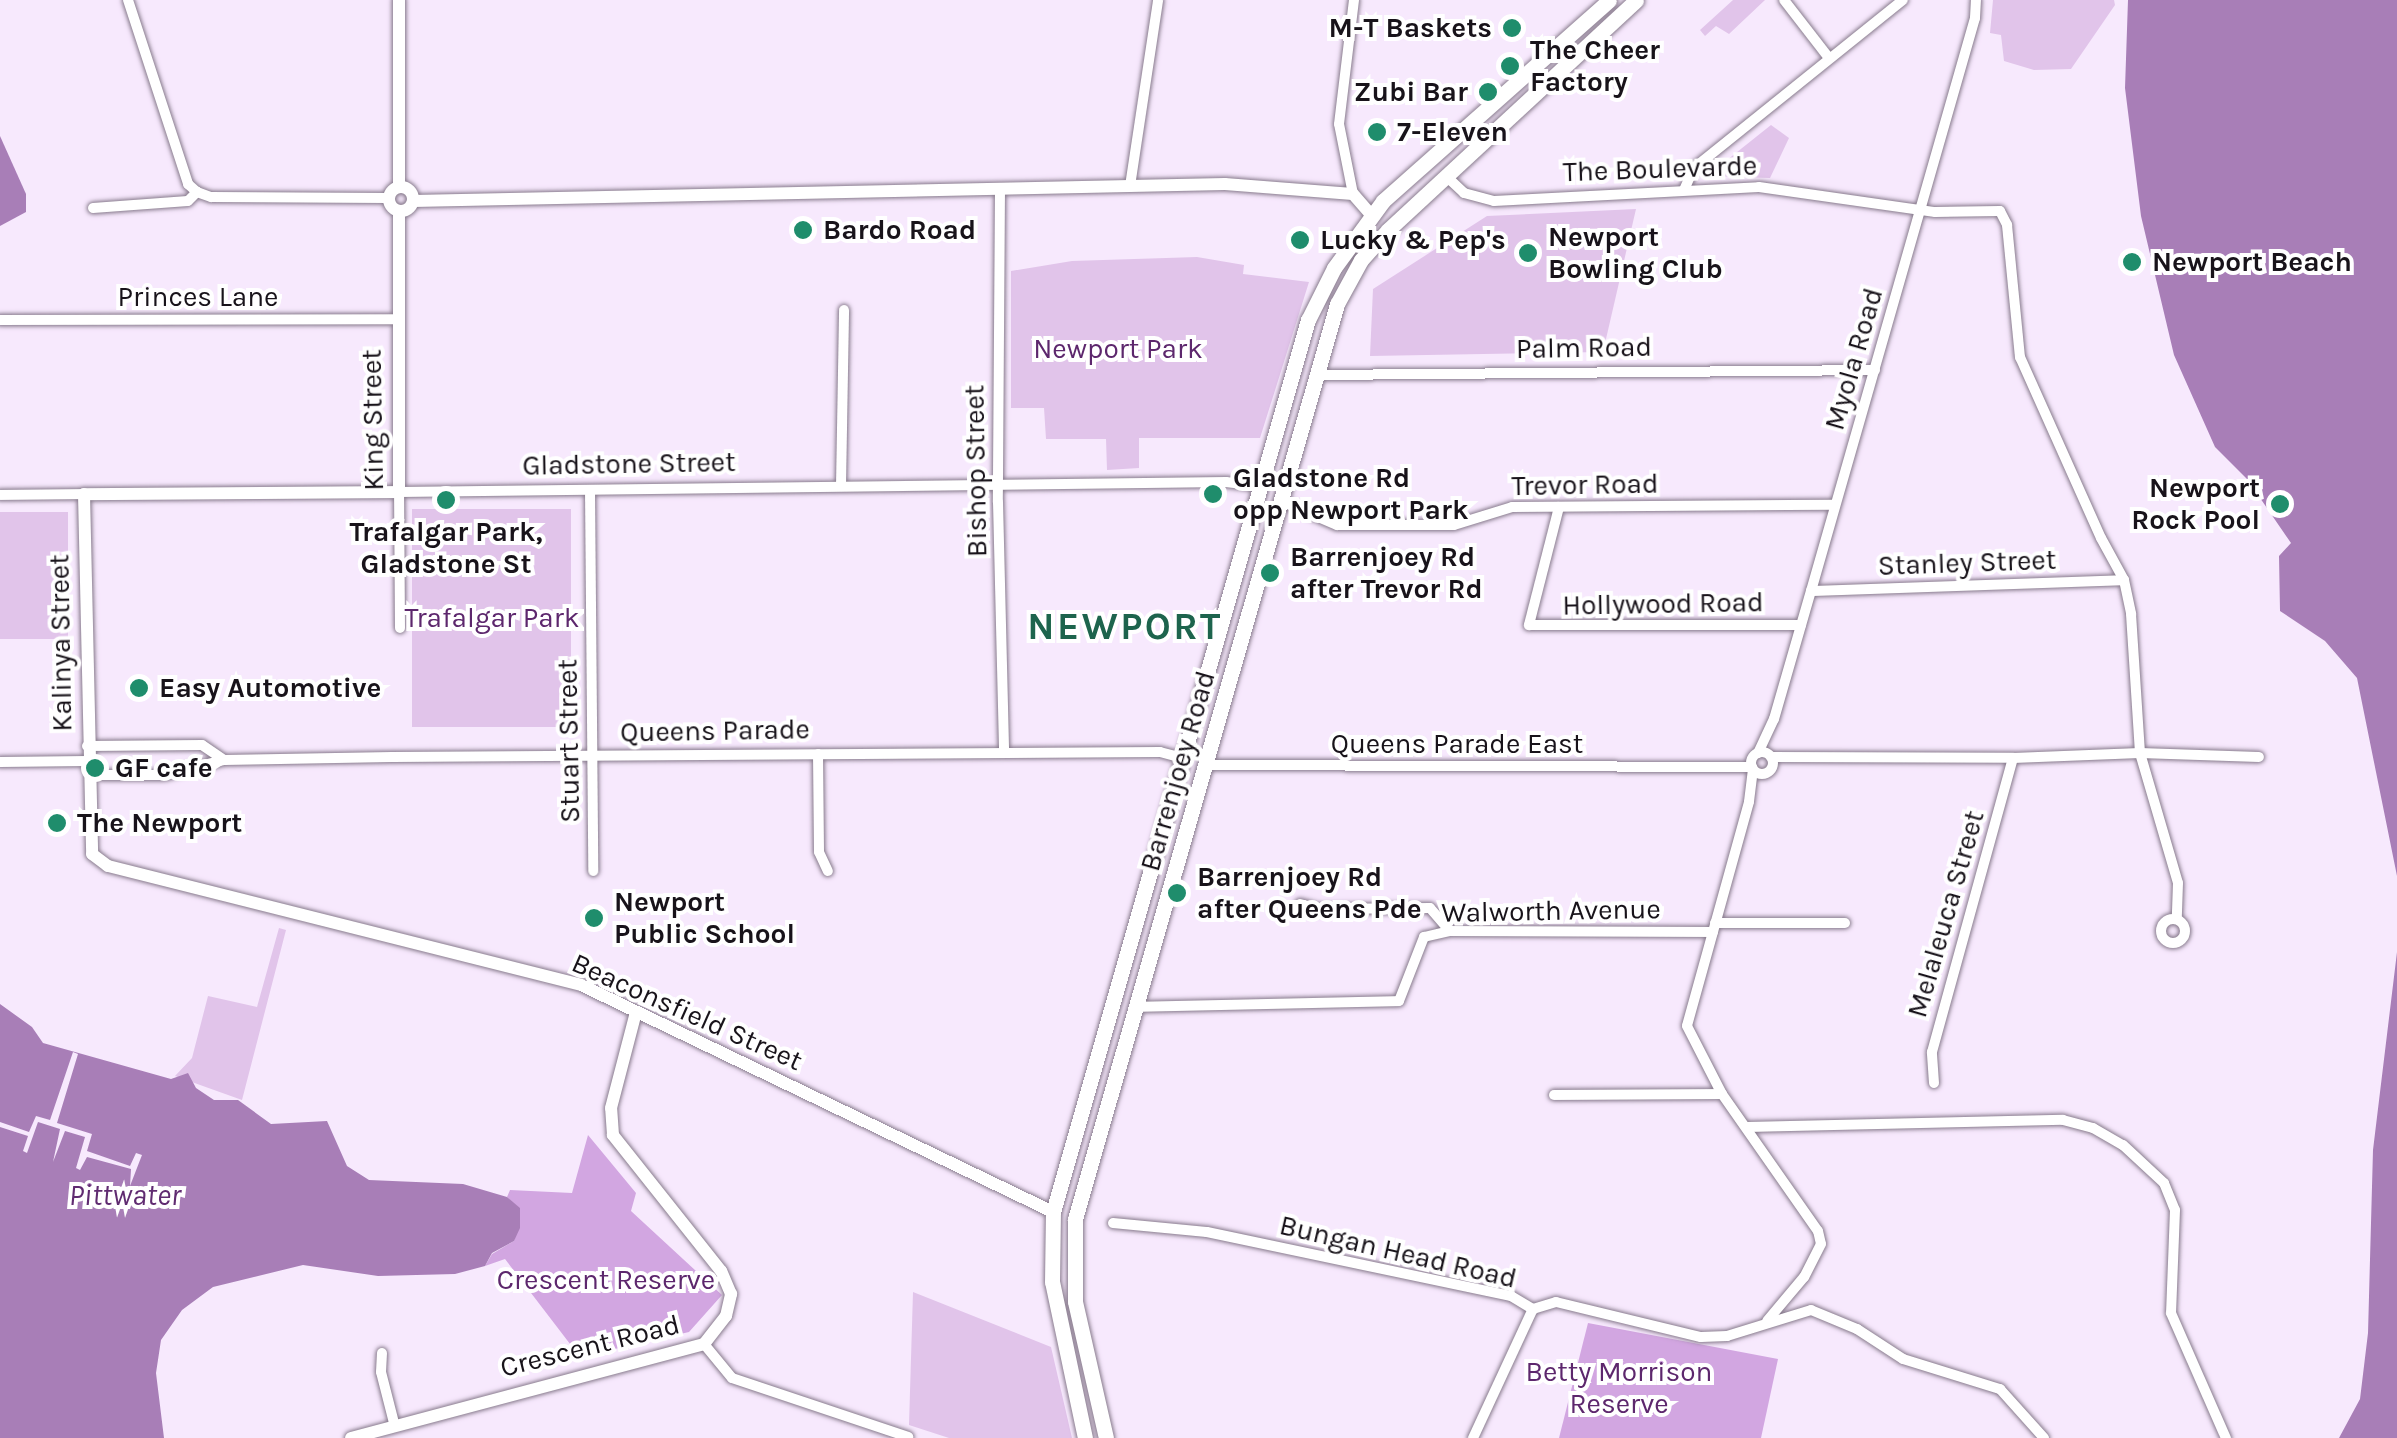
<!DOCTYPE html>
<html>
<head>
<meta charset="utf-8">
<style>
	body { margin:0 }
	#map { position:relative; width:2397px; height:1438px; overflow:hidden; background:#f7e9fd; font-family:Karla,sans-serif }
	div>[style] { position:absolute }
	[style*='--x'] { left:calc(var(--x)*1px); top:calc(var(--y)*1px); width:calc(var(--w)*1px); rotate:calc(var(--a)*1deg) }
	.green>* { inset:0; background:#e1c4ea; transform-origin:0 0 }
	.forest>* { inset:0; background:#d2a6e1 }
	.water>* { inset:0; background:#a87eb7 }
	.pier>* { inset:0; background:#f7e9fd }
	.roads { filter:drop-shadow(0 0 2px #887b8d) drop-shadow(0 0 2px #887b8d) }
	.minor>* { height:10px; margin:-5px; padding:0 5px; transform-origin:5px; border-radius:5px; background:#fff }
	.minor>.ring { margin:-5px; padding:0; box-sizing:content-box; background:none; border:10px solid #fff; border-radius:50% }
	.tertiary>* { height:12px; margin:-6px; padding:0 6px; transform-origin:6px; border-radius:6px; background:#fff }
	.tertiary>.ring { margin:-6px; padding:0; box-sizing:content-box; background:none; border:12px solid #fff; border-radius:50% }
	.primary>* { height:15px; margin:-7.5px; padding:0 7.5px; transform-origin:7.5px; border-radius:7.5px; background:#fff }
	.dots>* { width:28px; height:28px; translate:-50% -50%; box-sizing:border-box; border:5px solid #fff; border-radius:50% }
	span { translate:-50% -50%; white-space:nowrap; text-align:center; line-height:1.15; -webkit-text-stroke:8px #fff; paint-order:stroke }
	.poi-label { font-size:28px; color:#18131a; font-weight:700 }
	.right { translate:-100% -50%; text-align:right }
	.left { translate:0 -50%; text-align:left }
	.street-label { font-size:28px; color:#18131a }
	.park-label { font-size:28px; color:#5d276d }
	.water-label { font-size:30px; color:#602b71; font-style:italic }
	.district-label { font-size:38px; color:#1d644d; font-weight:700; letter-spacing:2.5px }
</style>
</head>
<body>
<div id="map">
	<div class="green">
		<div style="clip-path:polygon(1733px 0,1765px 0,1729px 34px,1716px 26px,1705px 36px,1700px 30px)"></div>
		<div style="clip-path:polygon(1993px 0,2114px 0,2115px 5px,2071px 69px,2034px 70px,2004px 61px,2001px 35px,1990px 33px)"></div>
		<div style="clip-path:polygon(1771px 125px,1789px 138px,1770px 178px,1707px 176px)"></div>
		<div style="clip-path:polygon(1636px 209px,1603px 352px,1370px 356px,1373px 289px,1487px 216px)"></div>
		<div style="clip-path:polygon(1197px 257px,1244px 265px,1243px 274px,1309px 282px,1260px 438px,1139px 438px,1139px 468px,1107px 470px,1106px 439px,1046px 439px,1044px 408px,1011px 408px,1011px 271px,1072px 261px)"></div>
		<div style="left:571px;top:509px;width:218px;height:159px;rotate:90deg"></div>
		<div style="left:68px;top:512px;width:127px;height:68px;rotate:90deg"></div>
		<div style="clip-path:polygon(279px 928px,286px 930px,242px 1100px,175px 1076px,192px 1058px,208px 996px,257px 1007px)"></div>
		<div style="clip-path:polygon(913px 1292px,1051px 1347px,1072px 1438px,949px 1438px,909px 1425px)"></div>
	</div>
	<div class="forest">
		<div style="clip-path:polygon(588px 1135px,636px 1193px,631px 1211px,722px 1295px,689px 1332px,580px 1357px,505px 1259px,485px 1266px,492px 1254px,514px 1241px,519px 1208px,507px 1197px,510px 1190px,572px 1193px)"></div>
		<div style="clip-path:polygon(1588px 1323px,1778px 1359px,1761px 1438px,1559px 1438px)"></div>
	</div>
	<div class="water">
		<div style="clip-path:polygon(2128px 0,2397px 0,2397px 876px,2357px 678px,2325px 641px,2280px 611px,2279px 556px,2291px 543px,2247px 479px,2215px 447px,2174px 355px,2141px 216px,2125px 88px)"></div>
		<div style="clip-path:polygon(0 136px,26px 194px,26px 212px,0 226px)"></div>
		<div style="clip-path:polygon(2397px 952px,2397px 1438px,2339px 1438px,2360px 1399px,2368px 1333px,2373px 1150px)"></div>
		<div style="clip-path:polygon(0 1004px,32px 1027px,43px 1043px,171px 1079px,188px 1073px,196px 1088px,214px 1100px,238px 1100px,271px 1124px,327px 1121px,347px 1166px,369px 1180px,463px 1184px,507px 1197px,520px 1208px,520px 1228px,514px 1241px,492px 1253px,485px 1266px,455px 1274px,378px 1276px,303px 1265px,213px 1287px,182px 1310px,161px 1340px,156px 1373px,164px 1438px,0 1438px)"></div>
	</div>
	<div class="pier">
		<div style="clip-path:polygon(73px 1052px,78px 1054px,57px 1123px,92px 1134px,87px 1151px,130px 1166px,136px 1153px,142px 1155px,130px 1186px,131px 1169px,87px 1157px,80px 1170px,76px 1168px,85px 1137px,65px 1131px,53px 1162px,60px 1129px,38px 1122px,27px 1153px,23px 1151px,28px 1136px,0 1127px,0 1122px,29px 1132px,36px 1116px,50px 1120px)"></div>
	</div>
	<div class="roads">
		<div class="minor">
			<div style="--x:128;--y:0;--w:194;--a:71.9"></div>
			<div style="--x:188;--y:184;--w:12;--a:42"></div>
			<div style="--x:197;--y:192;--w:15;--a:20"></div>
			<div style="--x:211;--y:197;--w:177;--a:0.3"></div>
			<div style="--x:1784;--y:0;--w:73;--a:52.2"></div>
			<div style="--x:1446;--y:176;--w:25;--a:43"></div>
			<div style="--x:1464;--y:193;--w:31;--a:15"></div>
			<div style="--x:1494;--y:201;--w:265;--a:-3"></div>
			<div style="--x:1759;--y:187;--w:178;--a:8.1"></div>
			<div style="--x:1935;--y:212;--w:65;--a:-0.9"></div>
			<div style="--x:2000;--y:211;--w:16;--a:63"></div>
			<div style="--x:2007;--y:225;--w:133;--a:84.4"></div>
			<div style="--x:2020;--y:357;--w:198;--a:65.9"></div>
			<div style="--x:2101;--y:538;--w:48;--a:61.3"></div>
			<div style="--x:2124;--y:580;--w:35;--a:78"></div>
			<div style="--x:2131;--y:614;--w:139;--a:86.3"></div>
			<div style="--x:2140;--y:753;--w:135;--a:73.7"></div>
			<div style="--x:2178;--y:883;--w:36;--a:92"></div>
			<div style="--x:1130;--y:186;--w:188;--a:-81.4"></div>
			<div style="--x:1000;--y:189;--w:313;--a:90.4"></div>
			<div style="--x:998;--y:502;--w:251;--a:88.6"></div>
			<div style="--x:1684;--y:190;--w:24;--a:-66"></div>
			<div style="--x:1694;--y:168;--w:268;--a:-38.8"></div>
			<div style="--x:1353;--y:194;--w:71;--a:-101.3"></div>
			<div style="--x:1339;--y:124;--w:125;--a:-83.1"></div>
			<div style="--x:93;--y:208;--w:95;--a:-4.2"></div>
			<div style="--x:188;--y:201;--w:13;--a:-45"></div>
			<div style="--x:0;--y:320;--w:396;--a:-0.1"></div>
			<div style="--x:1318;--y:375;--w:557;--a:-0.51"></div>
			<div style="--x:841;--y:486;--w:176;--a:-89"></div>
			<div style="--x:590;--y:490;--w:381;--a:89.5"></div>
			<div style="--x:0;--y:495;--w:84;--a:-0.7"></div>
			<div style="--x:1283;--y:502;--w:59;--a:23.1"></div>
			<div style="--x:1337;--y:525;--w:117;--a:0"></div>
			<div style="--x:1454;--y:525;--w:61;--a:-17.2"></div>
			<div style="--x:1512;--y:507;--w:323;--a:-0.4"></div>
			<div style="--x:1559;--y:507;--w:122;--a:104.3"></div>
			<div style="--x:1529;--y:625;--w:272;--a:0"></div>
			<div style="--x:1811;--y:591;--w:313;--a:-2"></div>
			<div style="--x:400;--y:628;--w:136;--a:-90.4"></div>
			<div style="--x:399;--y:492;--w:827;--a:-0.69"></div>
			<div style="--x:1226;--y:482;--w:33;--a:7"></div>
			<div style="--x:87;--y:746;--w:115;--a:-0.5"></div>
			<div style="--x:202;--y:745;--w:27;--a:34"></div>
			<div class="ring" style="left:1751px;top:752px;width:12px;height:12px"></div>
			<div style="--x:1758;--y:753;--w:38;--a:-65"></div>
			<div style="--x:1774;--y:719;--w:133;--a:-73.9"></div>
			<div style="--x:1811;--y:591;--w:596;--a:-74.03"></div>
			<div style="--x:1975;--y:18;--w:18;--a:-87"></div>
			<div style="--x:818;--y:754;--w:98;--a:89.4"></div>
			<div style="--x:819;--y:852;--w:21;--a:65"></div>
			<div style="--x:1771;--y:757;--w:242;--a:0.2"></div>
			<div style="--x:2013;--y:758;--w:127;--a:-2.3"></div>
			<div style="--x:2140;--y:753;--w:119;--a:1.9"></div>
			<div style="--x:0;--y:762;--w:87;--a:-0.7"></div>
			<div style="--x:1205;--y:765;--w:547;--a:0.21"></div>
			<div style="--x:87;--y:769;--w:16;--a:22"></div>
			<div style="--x:102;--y:775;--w:63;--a:0"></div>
			<div style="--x:165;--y:775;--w:61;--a:-14.3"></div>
			<div style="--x:224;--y:760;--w:168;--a:-1"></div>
			<div style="--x:392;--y:757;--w:768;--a:-0.37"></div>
			<div style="--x:1160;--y:752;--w:23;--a:15"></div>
			<div style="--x:1753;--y:769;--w:33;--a:97"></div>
			<div style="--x:1749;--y:802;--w:232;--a:105.5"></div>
			<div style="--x:1687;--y:1026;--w:76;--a:62.8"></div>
			<div style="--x:1722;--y:1094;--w:167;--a:55"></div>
			<div style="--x:1818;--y:1231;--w:13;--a:77"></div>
			<div style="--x:1821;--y:1244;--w:37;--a:117"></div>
			<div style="--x:1804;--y:1277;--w:57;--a:130.1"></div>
			<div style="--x:1300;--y:904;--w:20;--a:15"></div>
			<div style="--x:1319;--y:909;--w:111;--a:-0.5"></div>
			<div style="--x:1430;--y:908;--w:30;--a:49"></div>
			<div class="ring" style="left:2161px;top:919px;width:14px;height:14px"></div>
			<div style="--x:1715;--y:923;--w:130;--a:0"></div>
			<div style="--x:1135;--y:1007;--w:264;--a:-1.3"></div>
			<div style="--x:1399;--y:1001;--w:69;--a:-68.7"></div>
			<div style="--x:1424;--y:937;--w:27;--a:-13"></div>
			<div style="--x:1450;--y:931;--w:263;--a:0.2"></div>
			<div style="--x:1934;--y:1083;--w:31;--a:-94"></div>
			<div style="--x:1932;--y:1052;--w:305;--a:-74.6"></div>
			<div style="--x:1554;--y:1095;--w:168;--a:-0.3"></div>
			<div style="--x:1747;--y:1127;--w:316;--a:-1.3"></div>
			<div style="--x:2063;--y:1120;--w:31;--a:15"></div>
			<div style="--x:2093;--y:1128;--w:34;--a:30"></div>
			<div style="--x:2123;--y:1145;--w:56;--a:42.8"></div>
			<div style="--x:2164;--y:1183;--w:29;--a:68"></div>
			<div style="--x:2175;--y:1210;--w:103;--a:92.2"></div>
			<div style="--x:2171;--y:1313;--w:137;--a:66.3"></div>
			<div style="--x:1113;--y:1223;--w:94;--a:5.5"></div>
			<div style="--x:1207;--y:1232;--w:311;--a:11.9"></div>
			<div style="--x:1511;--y:1296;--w:26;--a:31"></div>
			<div style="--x:1533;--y:1309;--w:24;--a:-17"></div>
			<div style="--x:1556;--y:1302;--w:149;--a:13.6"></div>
			<div style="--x:1701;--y:1337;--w:26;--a:-2"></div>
			<div style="--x:1727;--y:1336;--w:88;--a:-17.2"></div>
			<div style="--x:1811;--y:1310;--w:50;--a:22.4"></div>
			<div style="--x:1857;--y:1329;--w:55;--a:33.1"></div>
			<div style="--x:1903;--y:1359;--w:102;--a:17.2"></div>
			<div style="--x:2000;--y:1389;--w:66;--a:48.1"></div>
			<div style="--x:704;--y:1344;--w:44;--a:50.5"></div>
			<div style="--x:732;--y:1378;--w:186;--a:18.5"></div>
			<div style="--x:382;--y:1353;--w:19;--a:93"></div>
			<div style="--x:381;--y:1372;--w:53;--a:75.7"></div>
			<div style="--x:1473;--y:1438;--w:142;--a:-65.1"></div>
		</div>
		<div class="tertiary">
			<div class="ring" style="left:389px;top:187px;width:12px;height:12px"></div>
			<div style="--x:399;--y:187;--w:187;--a:-90"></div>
			<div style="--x:413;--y:201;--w:812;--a:-1.2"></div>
			<div style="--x:1225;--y:184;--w:128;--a:4.5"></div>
			<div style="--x:1353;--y:194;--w:28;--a:49"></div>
			<div style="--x:399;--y:212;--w:280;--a:90"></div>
			<div style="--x:399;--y:492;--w:315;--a:179.6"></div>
			<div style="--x:84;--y:494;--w:360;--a:88.7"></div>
			<div style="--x:92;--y:854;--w:20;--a:37"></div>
			<div style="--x:108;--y:866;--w:488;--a:14.1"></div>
			<div style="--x:581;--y:985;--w:524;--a:25.68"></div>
			<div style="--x:351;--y:1438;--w:365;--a:-14.9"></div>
			<div style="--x:704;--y:1344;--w:36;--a:-52"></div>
			<div style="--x:726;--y:1316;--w:23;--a:-77"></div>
			<div style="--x:731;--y:1294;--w:25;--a:-113"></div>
			<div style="--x:721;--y:1271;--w:174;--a:-128.5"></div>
			<div style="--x:613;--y:1135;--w:27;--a:-94"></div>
			<div style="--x:611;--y:1108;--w:99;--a:-75.4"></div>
		</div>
		<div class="primary">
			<div style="--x:1085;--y:1438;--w:159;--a:-101.9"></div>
			<div style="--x:1052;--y:1282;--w:70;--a:-89.2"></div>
			<div style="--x:1053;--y:1212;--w:928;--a:-74.05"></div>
			<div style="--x:1308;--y:320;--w:58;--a:-63.4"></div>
			<div style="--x:1334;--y:268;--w:83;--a:-53.8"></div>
			<div style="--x:1383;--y:201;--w:302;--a:-41.6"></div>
			<div style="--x:1106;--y:1438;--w:140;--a:-102.8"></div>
			<div style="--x:1075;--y:1301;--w:82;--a:-90"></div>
			<div style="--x:1075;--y:1219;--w:952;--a:-74.02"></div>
			<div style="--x:1337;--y:304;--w:50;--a:-61.4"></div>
			<div style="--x:1361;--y:260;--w:40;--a:-48"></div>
			<div style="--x:1388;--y:230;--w:338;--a:-42.8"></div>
		</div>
	</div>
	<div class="dots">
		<div style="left:1512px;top:28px;background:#1f8d6c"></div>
		<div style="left:1510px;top:66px;background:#1f8d6c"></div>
		<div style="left:1488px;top:92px;background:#1f8d6c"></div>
		<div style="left:1377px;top:132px;background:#1f8d6c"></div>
		<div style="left:803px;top:230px;background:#1f8d6c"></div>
		<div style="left:1300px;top:240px;background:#1f8d6c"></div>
		<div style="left:1528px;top:253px;background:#1f8d6c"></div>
		<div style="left:2132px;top:262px;background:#1f8d6c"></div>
		<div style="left:1213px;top:494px;background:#1f8d6c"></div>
		<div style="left:446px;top:500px;background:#1f8d6c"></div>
		<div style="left:2280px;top:504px;background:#1f8d6c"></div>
		<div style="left:1270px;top:573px;background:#1f8d6c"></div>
		<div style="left:139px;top:688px;background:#1f8d6c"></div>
		<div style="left:95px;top:768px;background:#1f8d6c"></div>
		<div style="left:57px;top:823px;background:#1f8d6c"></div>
		<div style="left:1177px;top:893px;background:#1f8d6c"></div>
		<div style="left:594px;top:918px;background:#1f8d6c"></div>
	</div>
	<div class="poi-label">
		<span class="right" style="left:1492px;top:28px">M-T Baskets</span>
		<span class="left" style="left:1530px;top:66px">The Cheer<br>Factory</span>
		<span class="right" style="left:1468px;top:92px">Zubi Bar</span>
		<span class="left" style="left:1397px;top:132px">7-Eleven</span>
		<span class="left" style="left:823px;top:230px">Bardo Road</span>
		<span class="left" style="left:1548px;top:253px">Newport<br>Bowling Club</span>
		<span class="left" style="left:1320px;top:240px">Lucky &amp; Pep's</span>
		<span class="left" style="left:2152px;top:262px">Newport Beach</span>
		<span class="left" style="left:1233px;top:494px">Gladstone Rd<br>opp Newport Park</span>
		<span class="right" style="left:2260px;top:504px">Newport<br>Rock Pool</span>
		<span style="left:446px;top:548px">Trafalgar Park,<br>Gladstone St</span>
		<span class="left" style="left:1290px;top:573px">Barrenjoey Rd<br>after Trevor Rd</span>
		<span class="left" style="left:159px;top:688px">Easy Automotive</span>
		<span class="left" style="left:115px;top:768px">GF cafe</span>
		<span class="left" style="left:77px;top:823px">The Newport</span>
		<span class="left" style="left:1197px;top:893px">Barrenjoey Rd<br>after Queens Pde</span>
		<span class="left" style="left:614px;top:918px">Newport<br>Public School</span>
	</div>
	<div class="street-label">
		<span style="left:1660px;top:169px;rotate:-2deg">The Boulevarde</span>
		<span style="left:198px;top:297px">Princes Lane</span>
		<span style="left:1584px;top:348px;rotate:-1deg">Palm Road</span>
		<span style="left:1854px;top:359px;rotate:-74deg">Myola Road</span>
		<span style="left:373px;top:420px;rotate:-91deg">King Street</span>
		<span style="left:629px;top:464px;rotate:-1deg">Gladstone Street</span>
		<span style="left:976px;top:471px;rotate:-91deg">Bishop Street</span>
		<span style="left:1585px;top:485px;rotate:-1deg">Trevor Road</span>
		<span style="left:1967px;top:563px;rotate:-2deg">Stanley Street</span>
		<span style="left:1663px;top:604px;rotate:-1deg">Hollywood Road</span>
		<span style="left:61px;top:643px;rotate:-91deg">Kalinya Street</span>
		<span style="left:715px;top:731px;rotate:-1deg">Queens Parade</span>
		<span style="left:569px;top:741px;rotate:-91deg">Stuart Street</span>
		<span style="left:1457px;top:744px">Queens Parade East</span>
		<span style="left:1178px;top:771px;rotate:-74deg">Barrenjoey Road</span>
		<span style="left:1551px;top:911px;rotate:-1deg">Walworth Avenue</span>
		<span style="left:1946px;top:914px;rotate:-74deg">Melaleuca Street</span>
		<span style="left:687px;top:1012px;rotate:24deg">Beaconsfield Street</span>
		<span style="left:1398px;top:1252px;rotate:13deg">Bungan Head Road</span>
		<span style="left:590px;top:1346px;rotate:-14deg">Crescent Road</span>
	</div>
	<div class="park-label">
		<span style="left:1118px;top:349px">Newport Park</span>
		<span style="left:492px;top:618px">Trafalgar Park</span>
		<span style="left:606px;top:1280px">Crescent Reserve</span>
		<span style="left:1619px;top:1388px">Betty Morrison<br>Reserve</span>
	</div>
	<div class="water-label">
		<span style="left:125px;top:1195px">Pittwater</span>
	</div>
	<div class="district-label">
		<span style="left:1125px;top:627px">NEWPORT</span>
	</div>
</div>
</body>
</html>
